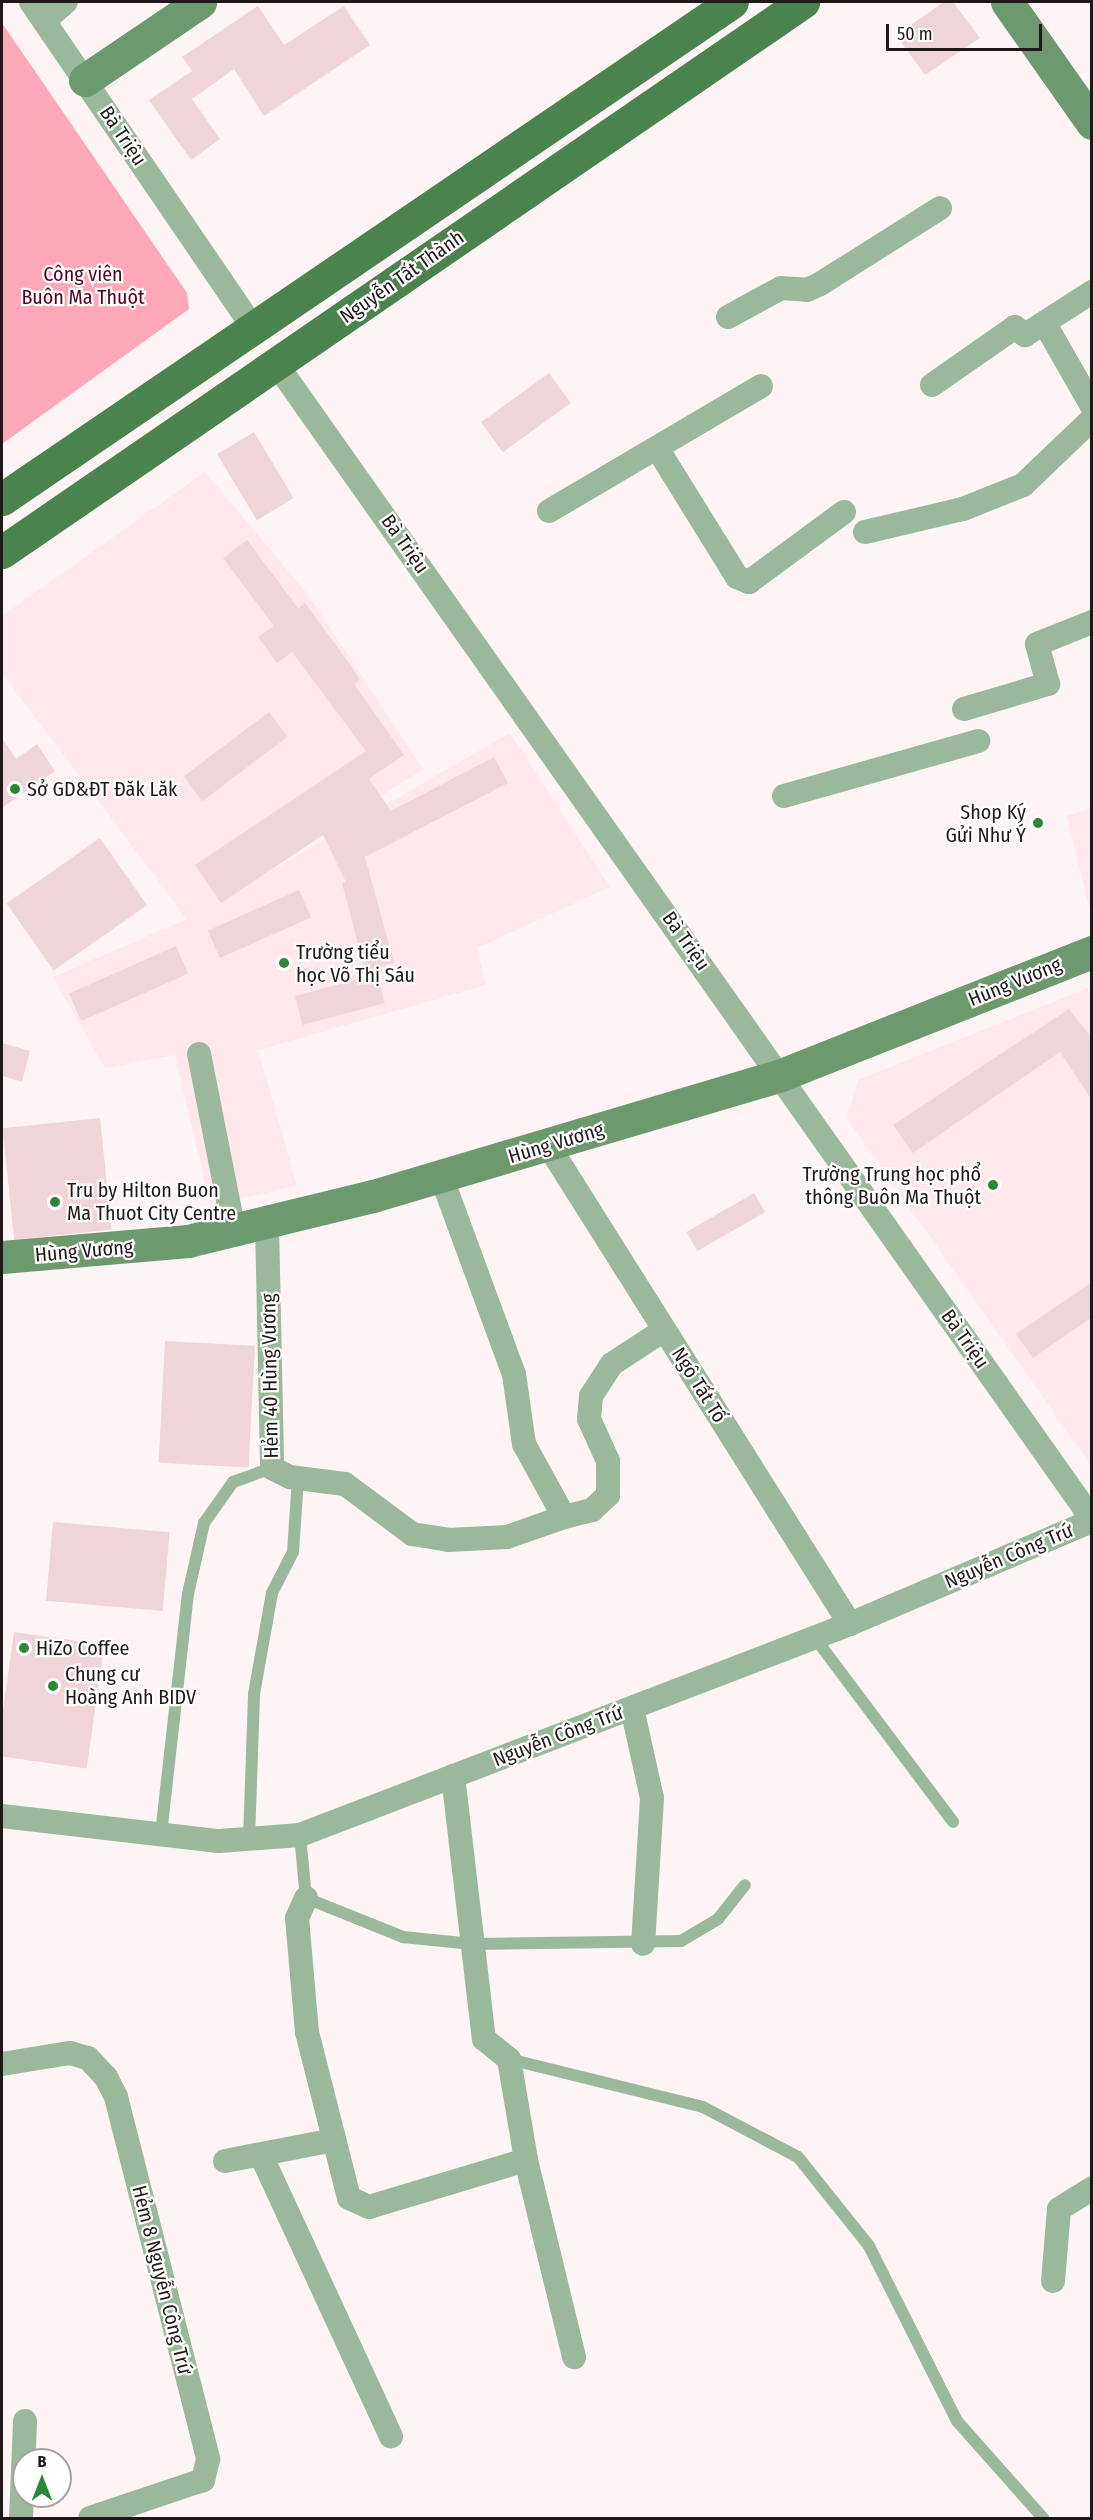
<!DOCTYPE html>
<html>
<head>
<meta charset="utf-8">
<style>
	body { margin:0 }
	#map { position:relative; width:1093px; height:2520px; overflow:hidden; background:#fff4f5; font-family:"Fira Sans Condensed",sans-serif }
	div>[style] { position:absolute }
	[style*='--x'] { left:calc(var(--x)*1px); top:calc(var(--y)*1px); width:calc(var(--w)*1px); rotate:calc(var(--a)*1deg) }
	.built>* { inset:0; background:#fee8ec }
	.green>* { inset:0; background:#fca8b9 }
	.building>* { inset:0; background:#efd4d8; transform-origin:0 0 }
	.lane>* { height:12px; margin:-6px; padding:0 6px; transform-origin:6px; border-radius:6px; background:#9ab89b }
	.street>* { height:24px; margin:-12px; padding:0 12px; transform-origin:12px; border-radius:12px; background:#9ab89b }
	.secondary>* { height:33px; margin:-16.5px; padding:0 16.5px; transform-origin:16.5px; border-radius:16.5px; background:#6d996f }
	.primary>* { height:33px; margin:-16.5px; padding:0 16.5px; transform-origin:16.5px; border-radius:16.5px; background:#4a834e }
	.dots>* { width:16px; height:16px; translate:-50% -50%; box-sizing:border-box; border:3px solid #fff; border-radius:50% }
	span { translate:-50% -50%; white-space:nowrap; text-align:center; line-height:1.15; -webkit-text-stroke:4.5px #fff; paint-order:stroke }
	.street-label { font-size:20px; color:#201719 }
	.park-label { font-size:20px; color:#560021 }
	.poi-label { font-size:20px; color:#201719 }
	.left { translate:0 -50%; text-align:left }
	.right { translate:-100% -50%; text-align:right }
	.frame { position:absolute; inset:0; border:3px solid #201719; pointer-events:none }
	.north { position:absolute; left:12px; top:2448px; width:60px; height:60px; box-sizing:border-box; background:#fff; border:2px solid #a6a2a3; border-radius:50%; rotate:0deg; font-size:16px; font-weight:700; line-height:24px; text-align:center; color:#201719 }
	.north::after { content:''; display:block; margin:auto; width:21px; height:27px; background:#2c8839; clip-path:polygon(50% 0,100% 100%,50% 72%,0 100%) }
	.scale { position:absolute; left:886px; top:24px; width:156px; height:27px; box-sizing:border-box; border:3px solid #201719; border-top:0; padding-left:8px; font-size:18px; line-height:21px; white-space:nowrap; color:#201719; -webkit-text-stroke:4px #fff; paint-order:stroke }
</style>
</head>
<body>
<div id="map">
	<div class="built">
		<div style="clip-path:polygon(205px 472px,306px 592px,423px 769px,205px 909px,510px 733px,610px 887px,477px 948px,486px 985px,258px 1050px,297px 1186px,210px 1205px,175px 1055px,105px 1068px,53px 977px,187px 919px,2px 673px,2px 616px)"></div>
		<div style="clip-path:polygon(1091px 808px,1092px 808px,1091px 915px,1067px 816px)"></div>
		<div style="clip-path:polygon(1091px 987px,1091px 1465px,847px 1119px,858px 1080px)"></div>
	</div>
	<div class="green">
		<div style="clip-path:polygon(2px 23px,187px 293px,189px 309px,2px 444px)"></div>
	</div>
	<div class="building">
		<div style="clip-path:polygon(944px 2px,953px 2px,980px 38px,925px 75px,896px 35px)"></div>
		<div style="clip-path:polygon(258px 6px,284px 45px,344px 6px,370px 45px,264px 116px,234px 69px,192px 99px,220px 139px,191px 160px,149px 100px,192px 71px,182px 57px)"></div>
		<div style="left:549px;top:373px;width:37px;height:84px;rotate:54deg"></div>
		<div style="left:254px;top:432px;width:77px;height:43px;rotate:59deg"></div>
		<div style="clip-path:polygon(247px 540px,298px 608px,305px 603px,333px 641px,360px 679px,354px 684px,404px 755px,369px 779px,391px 811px,494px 757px,508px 783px,365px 857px,394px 963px,365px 971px,342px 883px,346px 882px,323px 835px,221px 903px,195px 865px,366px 751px,292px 652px,277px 663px,258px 637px,274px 626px,223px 558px)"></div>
		<div style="left:269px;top:712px;width:31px;height:107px;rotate:53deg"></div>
		<div style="clip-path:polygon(2px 738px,16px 759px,37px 744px,55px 771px,2px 808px)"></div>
		<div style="left:100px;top:838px;width:82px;height:114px;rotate:55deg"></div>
		<div style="left:299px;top:890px;width:30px;height:100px;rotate:66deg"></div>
		<div style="left:176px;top:946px;width:30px;height:117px;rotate:66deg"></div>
		<div style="left:377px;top:974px;width:30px;height:85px;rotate:75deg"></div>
		<div style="clip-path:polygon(1069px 1009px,1092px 1038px,1092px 1100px,1060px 1052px,913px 1153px,893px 1125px)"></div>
		<div style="clip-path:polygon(2px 1043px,30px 1051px,22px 1082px,2px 1076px)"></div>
		<div style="left:100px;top:1118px;width:112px;height:98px;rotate:84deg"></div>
		<div style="left:754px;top:1193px;width:22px;height:78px;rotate:60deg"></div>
		<div style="clip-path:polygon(1092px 1282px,1092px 1317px,1033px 1358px,1016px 1334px)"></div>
		<div style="left:165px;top:1341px;width:90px;height:122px;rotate:3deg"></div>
		<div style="left:53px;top:1522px;width:117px;height:79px;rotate:5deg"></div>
		<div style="left:14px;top:1632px;width:91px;height:125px;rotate:8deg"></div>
	</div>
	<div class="lane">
		<div style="--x:815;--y:1638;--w:230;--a:53.1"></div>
		<div style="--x:161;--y:1834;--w:242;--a:-83.6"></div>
		<div style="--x:188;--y:1594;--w:73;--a:-77.3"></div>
		<div style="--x:204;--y:1523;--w:50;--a:-54.7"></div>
		<div style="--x:233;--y:1482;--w:41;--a:-19.7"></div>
		<div style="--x:300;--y:1835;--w:63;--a:84.6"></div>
		<div style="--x:306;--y:1898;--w:105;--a:21.9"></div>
		<div style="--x:403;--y:1937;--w:70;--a:5.7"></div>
		<div style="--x:473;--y:1944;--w:208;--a:-0.8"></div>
		<div style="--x:681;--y:1941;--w:43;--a:-30.7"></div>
		<div style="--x:718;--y:1919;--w:43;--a:-51.5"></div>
		<div style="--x:249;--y:1839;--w:145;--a:-88"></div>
		<div style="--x:254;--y:1694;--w:103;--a:-79.9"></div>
		<div style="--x:272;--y:1593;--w:46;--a:-62.9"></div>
		<div style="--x:293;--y:1552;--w:74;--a:-86.1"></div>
		<div style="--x:509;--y:2059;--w:200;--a:13.9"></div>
		<div style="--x:703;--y:2107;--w:107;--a:27.8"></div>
		<div style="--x:798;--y:2157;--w:114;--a:51.4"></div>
		<div style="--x:869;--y:2246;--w:196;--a:63.3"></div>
		<div style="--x:957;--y:2421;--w:130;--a:48.4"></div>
	</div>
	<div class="street">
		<div style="--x:31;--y:2;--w:397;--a:55.7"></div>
		<div style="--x:44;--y:21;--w:29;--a:-41"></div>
		<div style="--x:728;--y:317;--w:60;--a:-28.7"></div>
		<div style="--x:781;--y:288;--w:26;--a:4"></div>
		<div style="--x:807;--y:290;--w:14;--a:-25"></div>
		<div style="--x:820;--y:284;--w:142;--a:-32.3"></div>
		<div style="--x:1045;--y:324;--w:95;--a:60.2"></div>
		<div style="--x:277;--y:365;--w:1413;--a:54.77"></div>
		<div style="--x:932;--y:385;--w:101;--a:-34.9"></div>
		<div style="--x:1015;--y:327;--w:13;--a:39"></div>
		<div style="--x:1025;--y:335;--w:80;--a:-32.7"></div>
		<div style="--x:657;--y:448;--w:152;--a:58.2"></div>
		<div style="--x:737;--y:577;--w:13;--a:23"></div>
		<div style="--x:749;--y:582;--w:118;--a:-36.4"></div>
		<div style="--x:549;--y:511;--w:246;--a:-30.5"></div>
		<div style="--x:865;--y:532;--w:101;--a:-13.2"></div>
		<div style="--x:963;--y:509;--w:65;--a:-21.8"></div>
		<div style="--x:1023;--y:485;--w:95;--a:-43.7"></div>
		<div style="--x:964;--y:709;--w:88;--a:-16.6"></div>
		<div style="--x:1048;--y:684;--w:41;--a:-105.4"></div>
		<div style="--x:1037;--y:644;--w:59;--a:-21.8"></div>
		<div style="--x:784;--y:796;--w:202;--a:-15.8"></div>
		<div style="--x:199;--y:1054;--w:179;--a:78.8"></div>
		<div style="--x:548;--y:1145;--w:566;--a:57.77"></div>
		<div style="--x:441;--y:1176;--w:211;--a:69.8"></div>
		<div style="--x:514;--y:1374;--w:71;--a:81.9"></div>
		<div style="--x:524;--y:1444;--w:83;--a:61.3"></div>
		<div style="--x:564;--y:1517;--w:29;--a:-14"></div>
		<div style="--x:592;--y:1510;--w:22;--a:-43"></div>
		<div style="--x:608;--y:1495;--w:34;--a:-90"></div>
		<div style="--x:608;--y:1461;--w:46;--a:-114.3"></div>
		<div style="--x:589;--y:1419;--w:23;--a:-85"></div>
		<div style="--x:591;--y:1396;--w:38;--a:-57"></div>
		<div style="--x:612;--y:1364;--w:62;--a:-33.2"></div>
		<div style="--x:267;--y:1222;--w:246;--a:88.8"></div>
		<div style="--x:272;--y:1468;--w:20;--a:27"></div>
		<div style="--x:290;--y:1477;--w:55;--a:7.3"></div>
		<div style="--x:345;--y:1484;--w:84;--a:36.7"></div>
		<div style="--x:412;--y:1534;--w:36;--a:9"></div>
		<div style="--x:448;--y:1540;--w:59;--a:-2.9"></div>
		<div style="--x:507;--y:1537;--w:60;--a:-19.3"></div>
		<div style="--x:632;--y:1708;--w:92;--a:77.5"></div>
		<div style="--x:652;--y:1798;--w:146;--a:93.5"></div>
		<div style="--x:453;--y:1776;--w:265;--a:83.3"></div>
		<div style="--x:484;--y:2039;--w:32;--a:39"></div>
		<div style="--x:509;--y:2059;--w:102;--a:80.4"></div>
		<div style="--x:526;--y:2160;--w:203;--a:76.3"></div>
		<div style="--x:2;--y:1816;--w:218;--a:6.6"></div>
		<div style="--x:219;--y:1841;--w:81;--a:-4.2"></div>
		<div style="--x:300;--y:1835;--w:589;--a:-20.99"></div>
		<div style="--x:850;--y:1624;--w:263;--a:-23.1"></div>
		<div style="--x:306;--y:1898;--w:22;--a:114"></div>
		<div style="--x:297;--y:1918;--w:114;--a:85"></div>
		<div style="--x:307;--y:2032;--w:171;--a:75.8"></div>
		<div style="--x:349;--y:2198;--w:22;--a:24"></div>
		<div style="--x:369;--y:2207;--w:164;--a:-16.7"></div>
		<div style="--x:2;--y:2064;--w:69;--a:-9.2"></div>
		<div style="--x:70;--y:2053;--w:19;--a:16"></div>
		<div style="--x:88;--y:2058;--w:26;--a:47"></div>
		<div style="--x:106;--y:2077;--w:22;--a:63"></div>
		<div style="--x:116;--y:2097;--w:374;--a:75.7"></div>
		<div style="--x:208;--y:2459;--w:22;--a:103"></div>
		<div style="--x:203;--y:2480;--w:119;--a:161.4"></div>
		<div style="--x:261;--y:2155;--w:310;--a:65.2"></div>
		<div style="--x:225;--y:2161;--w:111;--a:-10.9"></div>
		<div style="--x:1053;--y:2281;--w:72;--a:-85.2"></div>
		<div style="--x:1059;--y:2209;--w:39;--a:-32"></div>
		<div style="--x:21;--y:2518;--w:97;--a:-87.6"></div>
	</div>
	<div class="secondary">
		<div style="--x:1007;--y:2;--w:148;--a:54.9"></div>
		<div style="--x:85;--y:80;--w:139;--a:-34.1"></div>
		<div style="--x:2;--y:1257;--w:187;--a:-4.9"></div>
		<div style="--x:188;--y:1241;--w:190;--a:-13.7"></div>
		<div style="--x:373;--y:1196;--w:426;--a:-16.5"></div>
		<div style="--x:781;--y:1075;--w:334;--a:-21.6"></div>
	</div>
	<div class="primary">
		<div style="--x:2;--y:499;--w:883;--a:-34.25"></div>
		<div style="--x:2;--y:552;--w:972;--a:-34.48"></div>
	</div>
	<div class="dots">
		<div style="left:15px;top:789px;background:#2c8839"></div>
		<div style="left:1038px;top:823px;background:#2c8839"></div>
		<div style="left:284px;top:963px;background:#2c8839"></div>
		<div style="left:993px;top:1185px;background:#2c8839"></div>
		<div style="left:55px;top:1202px;background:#2c8839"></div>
		<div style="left:24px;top:1648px;background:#2c8839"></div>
		<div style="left:53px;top:1686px;background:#2c8839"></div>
	</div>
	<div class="street-label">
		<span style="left:123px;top:136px;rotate:56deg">Bà Triệu</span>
		<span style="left:402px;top:277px;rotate:-35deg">Nguyễn Tất Thành</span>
		<span style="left:405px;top:544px;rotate:55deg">Bà Triệu</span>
		<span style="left:686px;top:941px;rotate:55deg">Bà Triệu</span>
		<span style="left:1015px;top:982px;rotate:-22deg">Hùng Vương</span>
		<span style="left:556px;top:1143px;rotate:-17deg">Hùng Vương</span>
		<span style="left:84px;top:1251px;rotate:-5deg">Hùng Vương</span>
		<span style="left:965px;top:1339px;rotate:55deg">Bà Triệu</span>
		<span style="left:270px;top:1376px;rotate:-91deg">Hẻm 40 Hùng Vương</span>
		<span style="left:699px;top:1385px;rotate:58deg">Ngô Tất Tố</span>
		<span style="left:1009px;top:1556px;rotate:-23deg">Nguyễn Công Trứ</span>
		<span style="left:558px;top:1736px;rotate:-21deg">Nguyễn Công Trứ</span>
		<span style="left:162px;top:2280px;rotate:76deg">Hẻm 8 Nguyễn Công Trứ</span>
	</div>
	<div class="park-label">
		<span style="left:83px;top:286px">Công viên<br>Buôn Ma Thuột</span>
	</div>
	<div class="poi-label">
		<span class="left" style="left:27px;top:789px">Sở GD&amp;ĐT Đăk Lăk</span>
		<span class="right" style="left:1026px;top:824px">Shop Ký<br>Gửi Như Ý</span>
		<span class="left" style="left:296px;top:964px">Trường tiểu<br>học Võ Thị Sáu</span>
		<span class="right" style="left:981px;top:1186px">Trường Trung học phổ<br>thông Buôn Ma Thuột</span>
		<span class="left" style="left:67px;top:1202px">Tru by Hilton Buon<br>Ma Thuot City Centre</span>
		<span class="left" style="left:36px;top:1648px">HiZo Coffee</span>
		<span class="left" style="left:65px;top:1686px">Chung cư<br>Hoàng Anh BIDV</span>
	</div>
	<div class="frame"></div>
	<div class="north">B</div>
	<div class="scale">50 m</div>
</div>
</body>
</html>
